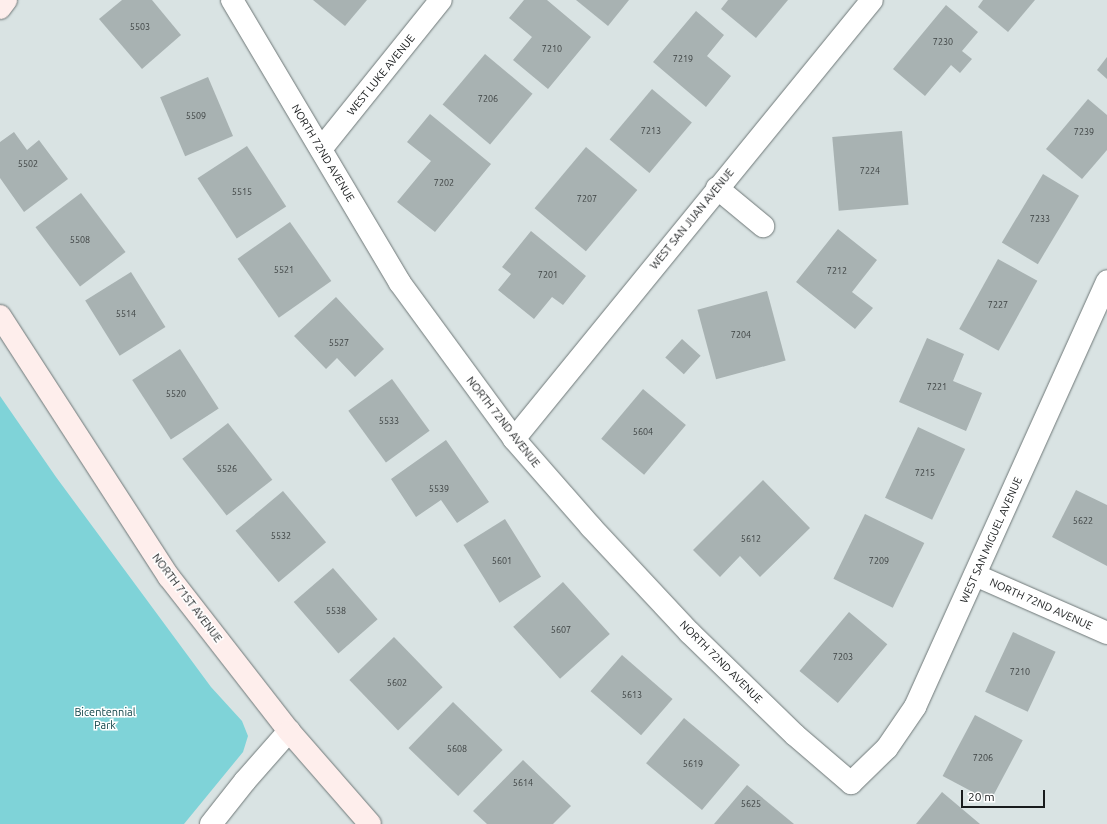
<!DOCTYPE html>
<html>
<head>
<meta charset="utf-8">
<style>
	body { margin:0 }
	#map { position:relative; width:1107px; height:824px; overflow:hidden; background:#d9e3e3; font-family:Ubuntu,sans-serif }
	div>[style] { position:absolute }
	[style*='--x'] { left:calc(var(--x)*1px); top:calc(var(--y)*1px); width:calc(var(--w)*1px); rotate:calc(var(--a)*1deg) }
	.green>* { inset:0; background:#7fd3d8 }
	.building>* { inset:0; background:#a8b2b2; transform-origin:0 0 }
	.roads { filter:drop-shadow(0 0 1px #6e7777) drop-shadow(0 0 1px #6e7777) }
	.street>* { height:22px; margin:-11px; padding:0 11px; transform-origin:11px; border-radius:11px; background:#fff }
	.secondary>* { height:22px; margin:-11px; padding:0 11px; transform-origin:11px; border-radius:11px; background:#feeeec }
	span { translate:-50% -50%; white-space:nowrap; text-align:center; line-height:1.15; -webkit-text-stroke:3px #fff; paint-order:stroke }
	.number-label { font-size:9px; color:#3d4242 }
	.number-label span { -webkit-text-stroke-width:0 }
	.street-label { font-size:11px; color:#191c1d }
	.park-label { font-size:11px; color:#104448 }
	.scale { position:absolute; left:961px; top:790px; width:84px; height:18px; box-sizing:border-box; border:2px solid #191c1d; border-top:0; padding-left:5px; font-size:12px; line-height:14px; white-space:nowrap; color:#191c1d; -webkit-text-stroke:3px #fff; paint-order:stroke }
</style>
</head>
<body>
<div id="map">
	<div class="green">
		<div style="clip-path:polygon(0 396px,56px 477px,211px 687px,242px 721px,248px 736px,243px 752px,184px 824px,0 824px)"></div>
	</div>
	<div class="building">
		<div style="clip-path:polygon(122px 0,152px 0,181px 35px,142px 69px,99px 19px)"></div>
		<div style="clip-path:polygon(313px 0,367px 0,345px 26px)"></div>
		<div style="clip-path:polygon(524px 0,547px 0,591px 37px,548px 89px,513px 60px,532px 37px,509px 18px)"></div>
		<div style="clip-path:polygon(576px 0,629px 0,608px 26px)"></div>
		<div style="clip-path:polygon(728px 0,788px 0,756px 38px,721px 9px)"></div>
		<div style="clip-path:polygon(983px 0,1035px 0,1008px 32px,978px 7px)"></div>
		<div style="clip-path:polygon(946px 5px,978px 32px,962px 51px,972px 59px,960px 73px,951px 65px,925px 96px,893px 69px)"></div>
		<div style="clip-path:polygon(696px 11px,724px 35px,707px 56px,731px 76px,706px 107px,653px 62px)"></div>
		<div style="left:485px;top:54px;width:62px;height:66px;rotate:40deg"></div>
		<div style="clip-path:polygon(1107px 57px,1107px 79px,1097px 70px)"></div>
		<div style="left:208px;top:77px;width:64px;height:52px;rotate:67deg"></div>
		<div style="left:652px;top:89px;width:52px;height:66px;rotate:40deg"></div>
		<div style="clip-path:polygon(1088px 99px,1107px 115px,1107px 150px,1082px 179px,1046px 149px)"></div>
		<div style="clip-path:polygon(430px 114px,491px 164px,435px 232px,397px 202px,431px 161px,407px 142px)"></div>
		<div style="left:902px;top:131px;width:74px;height:70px;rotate:85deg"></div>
		<div style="clip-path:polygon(14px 132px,27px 150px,39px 140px,68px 179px,24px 212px,0 178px,0 142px)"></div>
		<div style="left:247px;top:146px;width:72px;height:59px;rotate:57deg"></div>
		<div style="left:586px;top:147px;width:67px;height:80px;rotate:40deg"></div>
		<div style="left:1043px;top:174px;width:42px;height:80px;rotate:31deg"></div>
		<div style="left:81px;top:193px;width:74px;height:57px;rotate:53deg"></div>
		<div style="left:290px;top:222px;width:72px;height:64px;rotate:55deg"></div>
		<div style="clip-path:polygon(838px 229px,877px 260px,852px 292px,873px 308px,855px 329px,796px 282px)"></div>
		<div style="clip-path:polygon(531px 231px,586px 276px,563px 305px,552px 297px,534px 319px,498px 290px,511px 274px,502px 267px)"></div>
		<div style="left:998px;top:259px;width:45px;height:80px;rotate:29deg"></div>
		<div style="left:131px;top:272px;width:65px;height:54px;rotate:58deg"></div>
		<div style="left:767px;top:291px;width:72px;height:72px;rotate:75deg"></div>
		<div style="clip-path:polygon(336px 297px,384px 349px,355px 377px,337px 358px,326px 369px,294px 336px)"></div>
		<div style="clip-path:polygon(927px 338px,964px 354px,953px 381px,982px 393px,966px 431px,899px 402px)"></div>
		<div style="left:682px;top:339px;width:25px;height:25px;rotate:42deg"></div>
		<div style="left:180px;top:349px;width:71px;height:57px;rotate:57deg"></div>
		<div style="left:392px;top:379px;width:64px;height:54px;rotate:54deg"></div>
		<div style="left:643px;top:389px;width:56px;height:65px;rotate:40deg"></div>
		<div style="left:228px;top:423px;width:72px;height:58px;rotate:52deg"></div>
		<div style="left:918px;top:427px;width:52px;height:78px;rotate:25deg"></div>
		<div style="clip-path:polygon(446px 440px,489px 502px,457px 523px,441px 500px,416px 517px,391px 479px)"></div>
		<div style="clip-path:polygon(763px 480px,810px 528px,760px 577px,740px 556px,720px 577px,693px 550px)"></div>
		<div style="clip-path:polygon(1076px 490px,1107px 505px,1107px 566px,1052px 537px)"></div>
		<div style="left:283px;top:491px;width:67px;height:62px;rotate:50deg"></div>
		<div style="left:865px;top:514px;width:66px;height:72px;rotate:26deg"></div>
		<div style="left:505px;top:519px;width:68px;height:49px;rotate:58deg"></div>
		<div style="left:333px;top:568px;width:68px;height:52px;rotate:49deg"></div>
		<div style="left:563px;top:582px;width:70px;height:67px;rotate:48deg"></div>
		<div style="left:849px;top:612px;width:50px;height:77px;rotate:40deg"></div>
		<div style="left:1013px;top:632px;width:47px;height:66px;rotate:25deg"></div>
		<div style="left:394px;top:637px;width:70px;height:62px;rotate:46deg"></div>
		<div style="left:622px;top:655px;width:67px;height:48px;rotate:41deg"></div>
		<div style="left:453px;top:702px;width:69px;height:64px;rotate:44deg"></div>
		<div style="left:975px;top:715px;width:54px;height:69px;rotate:28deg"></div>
		<div style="left:684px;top:718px;width:73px;height:59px;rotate:40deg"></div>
		<div style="clip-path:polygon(523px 760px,571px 806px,553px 824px,487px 824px,473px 811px)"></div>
		<div style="clip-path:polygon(747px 785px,794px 824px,714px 824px)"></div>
		<div style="clip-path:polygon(942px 792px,980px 824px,916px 824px)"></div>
	</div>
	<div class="roads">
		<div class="street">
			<div style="--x:232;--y:0;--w:329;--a:59.3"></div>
			<div style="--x:400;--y:283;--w:193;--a:53.8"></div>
			<div style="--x:514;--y:439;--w:117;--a:48.8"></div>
			<div style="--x:591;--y:527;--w:144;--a:47"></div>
			<div style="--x:689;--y:632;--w:148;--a:44.2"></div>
			<div style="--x:795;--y:735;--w:74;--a:40.6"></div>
			<div style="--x:851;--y:783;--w:50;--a:-44.2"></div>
			<div style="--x:887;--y:748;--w:50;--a:-55.7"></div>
			<div style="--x:915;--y:707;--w:467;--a:-65.7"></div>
			<div style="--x:321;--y:149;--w:191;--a:-51.2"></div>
			<div style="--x:717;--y:188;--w:60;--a:39.6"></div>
			<div style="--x:514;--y:439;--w:566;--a:-50.8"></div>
			<div style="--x:975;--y:575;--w:144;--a:23.7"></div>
			<div style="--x:211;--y:824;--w:55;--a:-51.7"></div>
			<div style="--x:245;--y:781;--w:67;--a:-48.7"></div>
		</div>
		<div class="secondary">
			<div style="--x:0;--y:8;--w:10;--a:-53"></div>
			<div style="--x:0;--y:316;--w:311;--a:57.1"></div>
			<div style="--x:169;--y:577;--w:195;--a:52.1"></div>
			<div style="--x:289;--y:731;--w:123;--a:48.9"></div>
		</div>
	</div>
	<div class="number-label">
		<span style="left:140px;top:27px">5503</span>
		<span style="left:943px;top:42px">7230</span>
		<span style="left:552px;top:49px">7210</span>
		<span style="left:683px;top:59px">7219</span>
		<span style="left:488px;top:99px">7206</span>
		<span style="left:196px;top:116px">5509</span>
		<span style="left:651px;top:131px">7213</span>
		<span style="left:1084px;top:132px">7239</span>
		<span style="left:28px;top:164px">5502</span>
		<span style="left:870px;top:171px">7224</span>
		<span style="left:444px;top:183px">7202</span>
		<span style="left:242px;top:192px">5515</span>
		<span style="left:587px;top:199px">7207</span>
		<span style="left:1040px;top:219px">7233</span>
		<span style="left:80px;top:240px">5508</span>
		<span style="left:284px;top:270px">5521</span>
		<span style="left:837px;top:271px">7212</span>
		<span style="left:548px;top:275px">7201</span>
		<span style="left:998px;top:305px">7227</span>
		<span style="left:126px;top:314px">5514</span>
		<span style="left:741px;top:335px">7204</span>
		<span style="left:339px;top:343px">5527</span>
		<span style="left:937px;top:387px">7221</span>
		<span style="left:176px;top:394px">5520</span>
		<span style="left:389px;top:421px">5533</span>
		<span style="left:643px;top:432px">5604</span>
		<span style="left:227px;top:469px">5526</span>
		<span style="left:925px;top:473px">7215</span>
		<span style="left:439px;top:489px">5539</span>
		<span style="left:1083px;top:521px">5622</span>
		<span style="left:281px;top:536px">5532</span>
		<span style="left:751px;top:539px">5612</span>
		<span style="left:502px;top:561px">5601</span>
		<span style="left:879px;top:561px">7209</span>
		<span style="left:336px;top:611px">5538</span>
		<span style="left:561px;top:630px">5607</span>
		<span style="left:843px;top:657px">7203</span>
		<span style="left:1020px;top:672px">7210</span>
		<span style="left:397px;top:683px">5602</span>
		<span style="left:632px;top:695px">5613</span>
		<span style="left:457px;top:749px">5608</span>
		<span style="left:983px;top:758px">7206</span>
		<span style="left:693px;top:764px">5619</span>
		<span style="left:523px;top:783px">5614</span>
		<span style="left:751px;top:804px">5625</span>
	</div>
	<div class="street-label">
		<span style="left:381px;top:75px;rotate:-51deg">WEST LUKE AVENUE</span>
		<span style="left:323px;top:153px;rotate:59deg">NORTH 72ND AVENUE</span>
		<span style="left:692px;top:219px;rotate:-51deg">WEST SAN JUAN AVENUE</span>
		<span style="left:503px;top:422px;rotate:52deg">NORTH 72ND AVENUE</span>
		<span style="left:991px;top:540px;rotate:-66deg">WEST SAN MIGUEL AVENUE</span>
		<span style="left:187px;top:598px;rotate:53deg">NORTH 71ST AVENUE</span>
		<span style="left:1041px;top:604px;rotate:24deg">NORTH 72ND AVENUE</span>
		<span style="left:721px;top:662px;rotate:45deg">NORTH 72ND AVENUE</span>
	</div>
	<div class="park-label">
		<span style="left:105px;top:719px">Bicentennial<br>Park</span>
	</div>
	<div class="scale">20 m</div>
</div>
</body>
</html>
